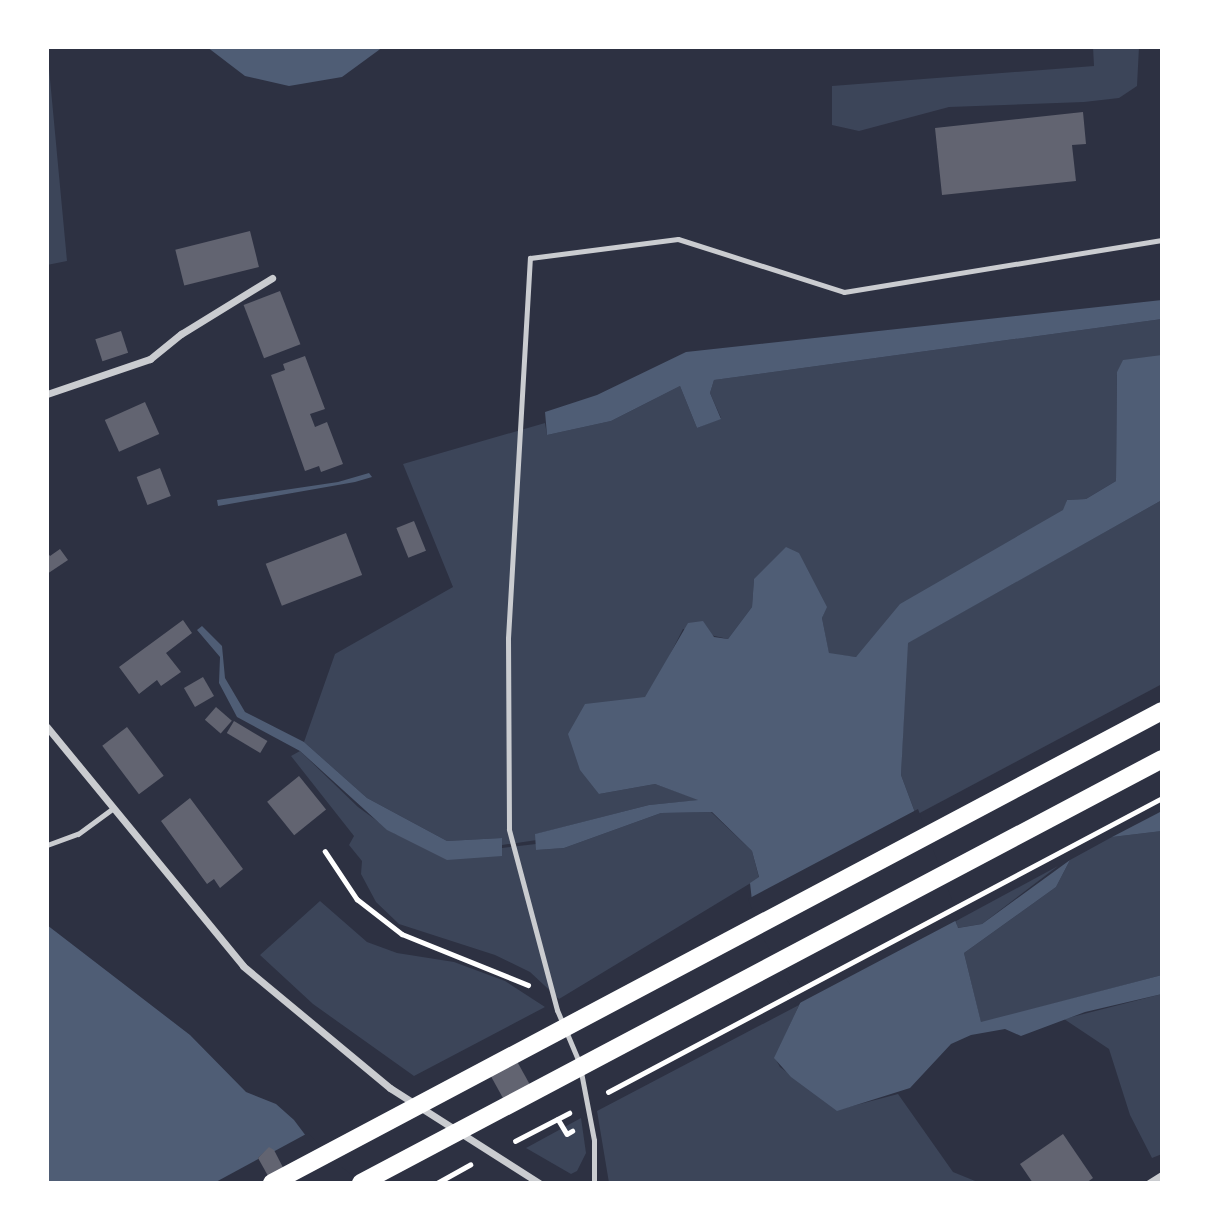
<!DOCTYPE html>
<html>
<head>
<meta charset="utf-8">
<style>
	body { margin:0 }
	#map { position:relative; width:1209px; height:1230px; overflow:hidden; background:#2d3142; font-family:Inter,sans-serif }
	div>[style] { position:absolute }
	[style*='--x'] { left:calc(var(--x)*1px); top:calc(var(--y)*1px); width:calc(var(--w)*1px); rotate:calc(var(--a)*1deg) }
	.green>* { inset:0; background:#3c4559 }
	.water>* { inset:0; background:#4f5d75 }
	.pier>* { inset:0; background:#2d3142 }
	.building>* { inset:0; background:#626471; transform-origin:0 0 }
	.path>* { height:4.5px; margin:-2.25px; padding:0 2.25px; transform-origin:2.25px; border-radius:2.25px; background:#fff }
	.service>* { height:5px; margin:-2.5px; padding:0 2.5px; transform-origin:2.5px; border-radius:2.5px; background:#caccd0 }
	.minor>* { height:7px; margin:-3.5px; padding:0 3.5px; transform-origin:3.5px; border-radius:3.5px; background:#caccd0 }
	.primary>* { height:18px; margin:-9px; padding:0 9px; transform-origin:9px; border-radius:9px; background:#fff }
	span { translate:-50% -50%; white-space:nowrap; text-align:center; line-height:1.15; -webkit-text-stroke:5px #fff; paint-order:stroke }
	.frame { position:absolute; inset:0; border:49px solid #fff; pointer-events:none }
</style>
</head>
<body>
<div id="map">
	<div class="green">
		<div style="clip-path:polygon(47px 47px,67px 261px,47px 265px)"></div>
		<div style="clip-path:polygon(1093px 47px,1139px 47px,1137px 86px,1119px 98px,1084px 102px,949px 107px,859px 131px,832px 125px,832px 86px,1094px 66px)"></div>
		<div style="clip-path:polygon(1162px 319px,1162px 355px,1117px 372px,1116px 481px,1086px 499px,1067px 500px,1064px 510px,856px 657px,829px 654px,822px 618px,826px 607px,820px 596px,754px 579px,752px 607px,728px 639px,683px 629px,599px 794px,655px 784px,700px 800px,649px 805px,536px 834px,537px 840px,502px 845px,502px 838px,447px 841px,367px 798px,304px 742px,335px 654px,453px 587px,403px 464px,545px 423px,547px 435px,611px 421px,680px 386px,697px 428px,721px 418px,710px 393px,714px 380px)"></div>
		<div style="clip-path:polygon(1162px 500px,1162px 684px,916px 815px,901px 775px,907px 643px)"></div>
		<div style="clip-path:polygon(300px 751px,358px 807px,395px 834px,502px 856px,502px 848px,536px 844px,536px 850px,564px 848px,661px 813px,711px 812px,752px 851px,759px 878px,559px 999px,530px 972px,495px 955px,399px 924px,376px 902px,361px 874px,362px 861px,349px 845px,354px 836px,291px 756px)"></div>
		<div style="clip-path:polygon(1162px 831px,1162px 975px,981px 1023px,964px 953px,1056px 887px,1070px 860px,1112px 837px)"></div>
		<div style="clip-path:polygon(1058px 866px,982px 924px,957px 928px,956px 921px)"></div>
		<div style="clip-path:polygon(320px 901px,367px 942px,397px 953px,454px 962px,505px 981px,545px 1007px,414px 1076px,313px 1004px,260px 955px)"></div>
		<div style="clip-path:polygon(1162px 994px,1162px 1154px,1152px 1158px,1130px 1115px,1109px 1049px,1064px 1019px)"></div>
		<div style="clip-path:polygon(799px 1005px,775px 1058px,780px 1067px,837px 1110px,898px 1094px,953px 1172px,980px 1183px,609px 1183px,597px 1111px)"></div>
		<div style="clip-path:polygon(581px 1118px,586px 1153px,577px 1171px,571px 1174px,526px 1148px)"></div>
	</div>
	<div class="water">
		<div style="clip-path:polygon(207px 47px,383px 47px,342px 77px,289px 86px,245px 76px)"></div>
		<div style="clip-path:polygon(1162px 300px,1162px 319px,714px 380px,710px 393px,721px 419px,697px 428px,680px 386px,611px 421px,547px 435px,545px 412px,597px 395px,686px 352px)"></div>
		<div style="clip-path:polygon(1162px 355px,1162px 500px,908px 643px,901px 775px,958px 928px,982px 924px,1070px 860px,1056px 887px,964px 953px,981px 1022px,1162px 975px,1162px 994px,1085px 1012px,1021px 1036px,1005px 1029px,971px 1035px,951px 1044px,910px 1088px,837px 1111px,791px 1077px,774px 1058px,802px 999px,752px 901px,750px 883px,759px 877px,752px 851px,712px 812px,661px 813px,564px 848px,536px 850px,535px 834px,649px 805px,698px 800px,655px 784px,599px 794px,580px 770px,568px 734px,585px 704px,645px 697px,688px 623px,703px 621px,714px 637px,728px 639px,752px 607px,754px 579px,786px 547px,799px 553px,827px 607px,822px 618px,829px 653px,856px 657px,900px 604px,1063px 510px,1067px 500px,1086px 499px,1116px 481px,1117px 372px,1123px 360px)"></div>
		<div style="clip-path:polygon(369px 473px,372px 477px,355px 482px,218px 506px,217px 500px,338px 482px)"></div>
		<div style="clip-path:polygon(202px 626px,222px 646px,225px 678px,245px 712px,304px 742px,367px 798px,447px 841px,502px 838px,502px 856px,447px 860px,387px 830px,300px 751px,237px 717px,219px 683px,220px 657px,197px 630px)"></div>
		<div style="clip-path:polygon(1162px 811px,1162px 831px,1112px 837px)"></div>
		<div style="clip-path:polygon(47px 925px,190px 1035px,246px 1092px,276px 1104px,294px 1120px,309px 1140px,291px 1183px,269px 1148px,258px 1158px,272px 1183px,47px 1183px)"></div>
	</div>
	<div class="pier">
		<div style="clip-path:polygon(918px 809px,959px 919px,794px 1006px,798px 999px,763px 938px,748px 899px)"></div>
		<div style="clip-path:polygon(308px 1133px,341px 1167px,364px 1183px,287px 1183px,271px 1153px)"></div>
		<div style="clip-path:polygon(262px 1157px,275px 1183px,214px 1183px)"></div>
	</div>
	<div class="building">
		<div style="clip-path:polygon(1083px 112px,1086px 144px,1072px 145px,1076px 181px,942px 195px,935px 128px)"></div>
		<div style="left:250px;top:231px;width:37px;height:77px;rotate:76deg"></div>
		<div style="left:280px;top:291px;width:57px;height:39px;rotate:69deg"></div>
		<div style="left:121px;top:331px;width:23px;height:27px;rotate:72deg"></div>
		<div style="clip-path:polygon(305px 356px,325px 409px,310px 414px,315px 427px,327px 422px,343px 464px,321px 472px,319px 466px,305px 471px,271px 375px,285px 370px,283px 364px)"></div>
		<div style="left:145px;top:402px;width:35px;height:44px;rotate:66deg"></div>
		<div style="left:160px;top:468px;width:30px;height:25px;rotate:69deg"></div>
		<div style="left:414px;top:521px;width:32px;height:19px;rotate:68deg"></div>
		<div style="left:346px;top:533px;width:45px;height:86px;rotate:69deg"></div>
		<div style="clip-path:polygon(60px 549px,68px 560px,47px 574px,47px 552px,50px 556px)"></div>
		<div style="clip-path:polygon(183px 620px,192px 633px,166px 653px,181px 672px,161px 686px,157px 680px,139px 694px,119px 667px)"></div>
		<div style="left:203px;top:677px;width:22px;height:22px;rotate:60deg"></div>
		<div style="left:216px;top:707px;width:21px;height:17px;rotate:41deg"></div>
		<div style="left:234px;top:721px;width:39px;height:14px;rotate:31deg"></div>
		<div style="left:127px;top:727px;width:61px;height:31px;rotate:53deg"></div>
		<div style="left:299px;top:776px;width:43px;height:41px;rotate:51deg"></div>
		<div style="clip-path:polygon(190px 798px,243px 869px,220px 888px,214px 879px,207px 884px,161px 821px)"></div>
		<div style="left:514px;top:1056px;width:35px;height:30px;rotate:61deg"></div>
		<div style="clip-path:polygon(1063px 1134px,1093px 1178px,1086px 1183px,1033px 1183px,1020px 1164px)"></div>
		<div style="clip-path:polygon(269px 1147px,274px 1150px,291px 1183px,272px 1183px,258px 1158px)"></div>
	</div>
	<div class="path">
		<div style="--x:325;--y:851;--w:58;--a:56.3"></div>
		<div style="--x:357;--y:899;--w:57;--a:37.9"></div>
		<div style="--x:402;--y:934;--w:136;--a:22"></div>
		<div style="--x:608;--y:1092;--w:627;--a:-27.95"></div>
		<div style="--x:558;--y:1119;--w:17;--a:59"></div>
		<div style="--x:567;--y:1134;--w:6;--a:-31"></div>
		<div style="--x:515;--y:1141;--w:61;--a:-27.4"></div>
		<div style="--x:437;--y:1183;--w:38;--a:-29"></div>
	</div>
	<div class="service">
		<div style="--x:47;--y:845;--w:33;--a:-20"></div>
		<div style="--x:78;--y:834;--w:42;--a:-36.3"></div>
		<div style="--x:579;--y:1062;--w:56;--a:-112.9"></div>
		<div style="--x:557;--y:1010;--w:187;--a:-104.9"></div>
		<div style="--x:509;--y:829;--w:191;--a:-90.3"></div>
		<div style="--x:508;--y:638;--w:381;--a:-86.7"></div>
		<div style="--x:530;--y:258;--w:149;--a:-7.3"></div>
		<div style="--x:678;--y:239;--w:174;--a:17.7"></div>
		<div style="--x:844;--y:292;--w:322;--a:-9.3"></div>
		<div style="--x:581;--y:1072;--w:69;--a:79.2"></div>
		<div style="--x:594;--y:1140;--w:43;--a:90"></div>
	</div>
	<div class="minor">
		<div style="--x:47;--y:394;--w:109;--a:-18.8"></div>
		<div style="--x:150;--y:359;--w:40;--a:-39"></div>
		<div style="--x:181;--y:334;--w:107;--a:-31.6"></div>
		<div style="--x:47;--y:727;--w:309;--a:50.6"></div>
		<div style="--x:243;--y:966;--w:191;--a:39.7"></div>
		<div style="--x:390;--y:1088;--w:177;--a:32.5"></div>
		<div style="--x:1149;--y:1183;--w:15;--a:-32"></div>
	</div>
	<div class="primary">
		<div style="--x:272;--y:1183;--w:1007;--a:-27.94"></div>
		<div style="--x:361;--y:1183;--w:906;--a:-27.89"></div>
	</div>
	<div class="frame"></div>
</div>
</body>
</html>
